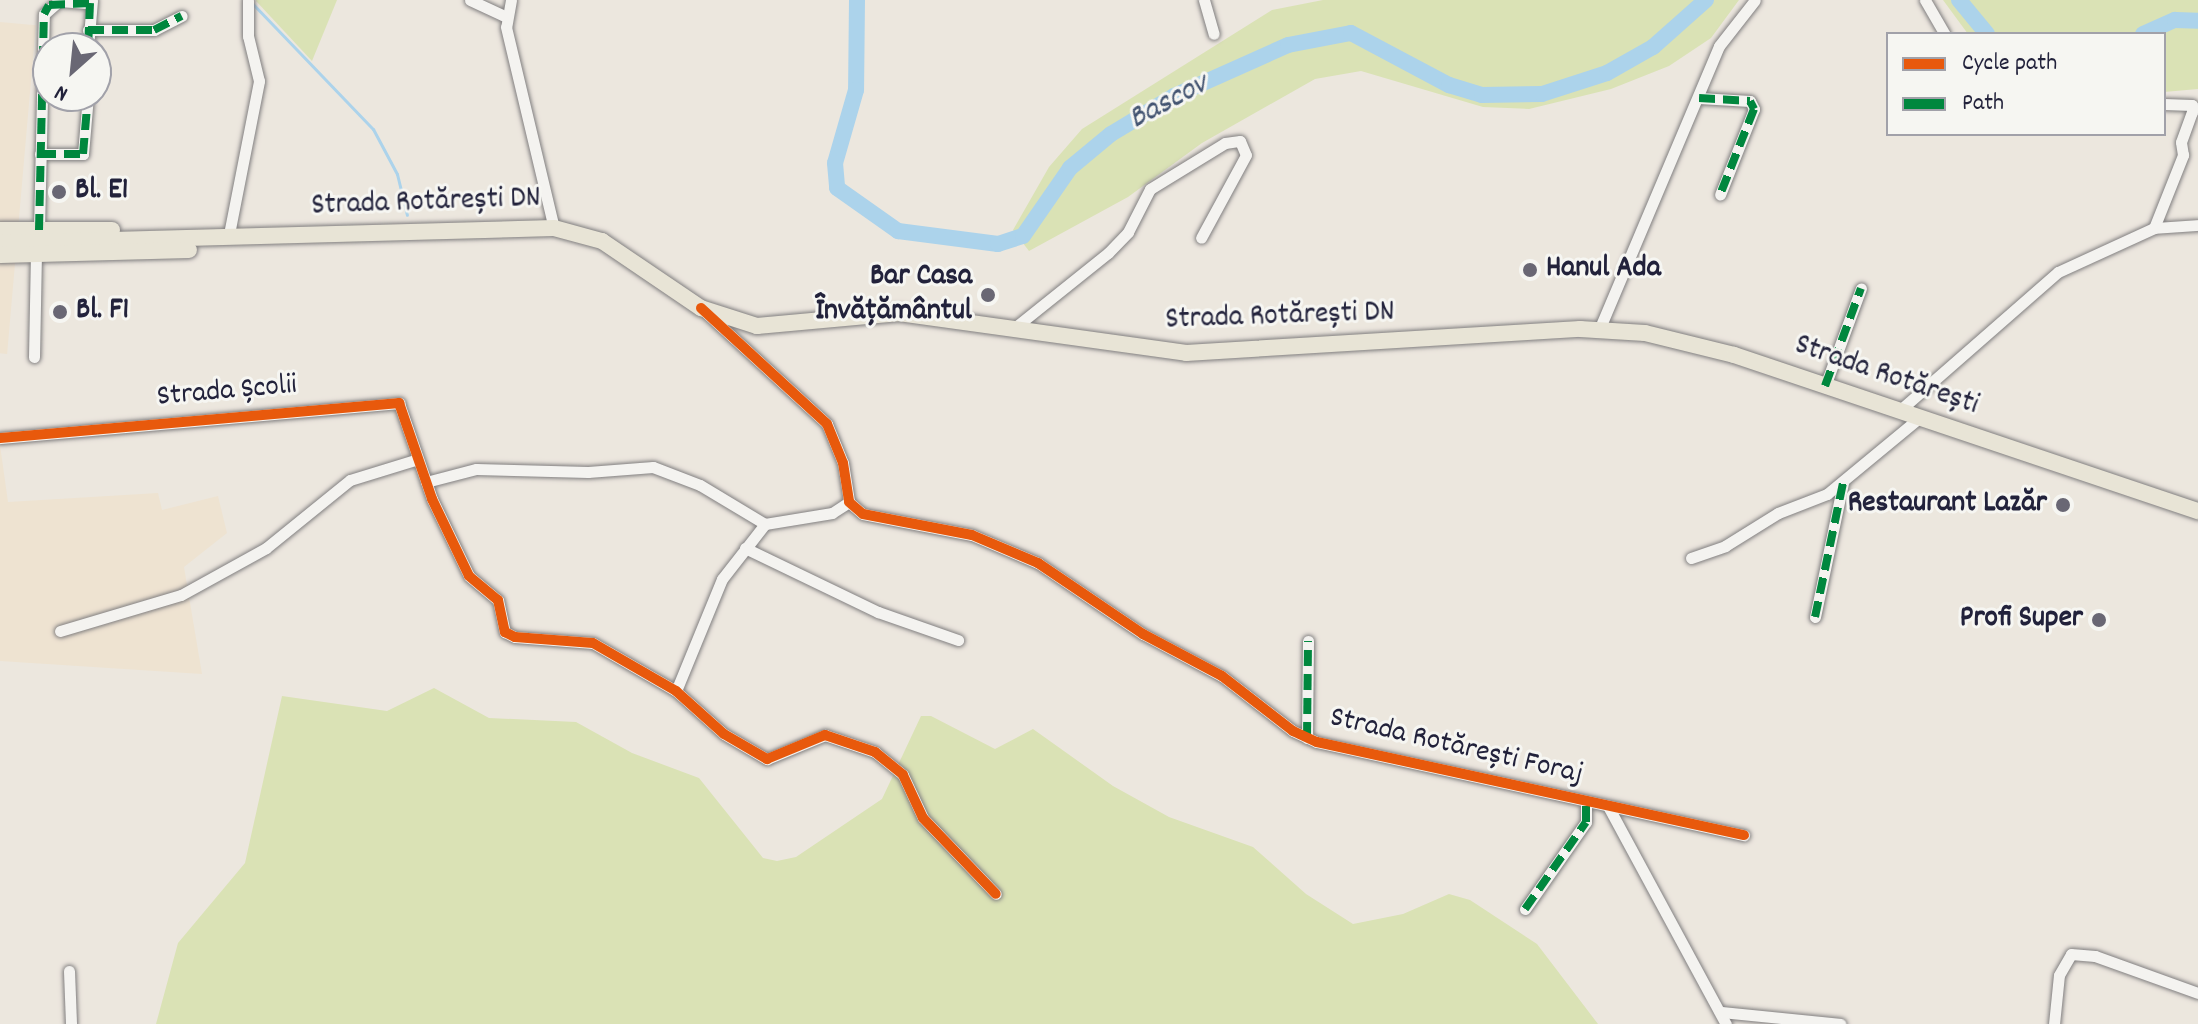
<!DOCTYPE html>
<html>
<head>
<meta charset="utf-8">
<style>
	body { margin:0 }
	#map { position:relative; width:2198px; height:1024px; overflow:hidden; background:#ece7de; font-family:Dekko,sans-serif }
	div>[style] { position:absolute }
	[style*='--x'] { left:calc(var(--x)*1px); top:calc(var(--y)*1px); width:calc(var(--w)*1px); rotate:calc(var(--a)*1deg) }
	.built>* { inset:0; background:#eee3d1; transform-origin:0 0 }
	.green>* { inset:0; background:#dae2b5 }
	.stream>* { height:3px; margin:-1.5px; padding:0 1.5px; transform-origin:1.5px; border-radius:1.5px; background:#acd3eb }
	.river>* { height:16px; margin:-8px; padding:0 8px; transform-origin:8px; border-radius:8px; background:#acd3eb }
	.roads { filter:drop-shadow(0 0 2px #817f80) drop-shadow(0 0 2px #817f80) }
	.minor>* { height:11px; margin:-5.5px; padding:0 5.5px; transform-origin:5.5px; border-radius:5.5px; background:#f4f3f0 }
	.highway>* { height:16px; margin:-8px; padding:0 8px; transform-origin:8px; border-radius:8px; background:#e8e4d6 }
	.quiet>* { height:8px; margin-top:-4px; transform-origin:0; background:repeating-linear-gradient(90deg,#00873e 0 16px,transparent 0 24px) }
	.cycleway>* { height:10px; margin:-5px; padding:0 5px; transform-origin:5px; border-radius:5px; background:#e8590c }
	.dots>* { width:22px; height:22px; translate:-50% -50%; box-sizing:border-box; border:4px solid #f6f6f2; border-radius:50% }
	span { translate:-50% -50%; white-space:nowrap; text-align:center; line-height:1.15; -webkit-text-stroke:6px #f6f6f2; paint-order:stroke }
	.poi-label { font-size:30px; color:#22223b; font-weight:700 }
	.left { translate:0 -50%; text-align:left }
	.right { translate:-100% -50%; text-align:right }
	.street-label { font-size:30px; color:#22223b }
	.water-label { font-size:32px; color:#435471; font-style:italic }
	.legend { position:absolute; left:1886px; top:32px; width:280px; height:104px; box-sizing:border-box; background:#f6f6f2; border:2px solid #a1a1a9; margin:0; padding:10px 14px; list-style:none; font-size:24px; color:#22223b }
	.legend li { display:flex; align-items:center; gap:16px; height:40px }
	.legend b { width:40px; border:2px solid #a1a1a9 }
	.north { position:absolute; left:32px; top:32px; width:80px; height:80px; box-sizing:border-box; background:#f6f6f2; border:2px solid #a1a1a9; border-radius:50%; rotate:207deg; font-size:22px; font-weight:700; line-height:32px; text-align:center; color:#22223b }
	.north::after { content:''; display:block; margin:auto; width:28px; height:36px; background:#696774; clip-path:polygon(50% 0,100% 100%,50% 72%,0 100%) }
</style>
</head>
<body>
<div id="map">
	<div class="built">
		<div style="left:0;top:22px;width:36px;height:330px;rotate:5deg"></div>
		<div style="clip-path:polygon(0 445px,8px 502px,158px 493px,162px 510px,218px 496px,227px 533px,184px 567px,202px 674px,0 661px)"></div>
	</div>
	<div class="green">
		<div style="clip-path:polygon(256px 0,337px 0,312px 61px,256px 1px)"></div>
		<div style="clip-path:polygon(1323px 0,1739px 0,1711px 38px,1669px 66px,1611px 89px,1529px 109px,1483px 107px,1361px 71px,1315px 79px,1202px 143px,1128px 197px,1029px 251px,1013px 230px,1049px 167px,1082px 129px,1272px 10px)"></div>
		<div style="clip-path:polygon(1943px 0,2198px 0,2198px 89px,2164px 92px,2164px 34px,1968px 34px)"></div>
		<div style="clip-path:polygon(434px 688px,489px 718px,576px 722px,632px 753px,699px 778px,763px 858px,777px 861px,796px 857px,882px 799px,921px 716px,931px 716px,995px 749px,1033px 729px,1113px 786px,1169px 817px,1253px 847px,1306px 894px,1353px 924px,1403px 914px,1449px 894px,1470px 900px,1537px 944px,1598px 1024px,156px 1024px,178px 943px,245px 863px,282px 696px,387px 711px)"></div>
	</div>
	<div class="stream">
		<div style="--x:252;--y:3;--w:175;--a:46.2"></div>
		<div style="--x:373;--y:129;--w:51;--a:61.9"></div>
		<div style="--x:397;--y:174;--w:42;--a:76.3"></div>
	</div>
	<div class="river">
		<div style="--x:857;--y:0;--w:90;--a:90.6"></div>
		<div style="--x:856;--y:90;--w:76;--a:106"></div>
		<div style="--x:835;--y:163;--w:25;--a:85"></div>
		<div style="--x:837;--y:188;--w:75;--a:35.2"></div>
		<div style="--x:898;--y:231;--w:101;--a:7.4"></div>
		<div style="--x:998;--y:244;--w:26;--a:-18"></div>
		<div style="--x:1023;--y:236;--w:83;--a:-55.3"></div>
		<div style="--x:1070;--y:168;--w:53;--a:-39.7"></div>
		<div style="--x:1111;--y:134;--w:74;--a:-31.1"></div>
		<div style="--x:1174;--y:96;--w:125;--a:-24.1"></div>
		<div style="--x:1288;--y:45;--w:64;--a:-10.8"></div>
		<div style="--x:1351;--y:33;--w:111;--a:28"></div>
		<div style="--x:1449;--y:85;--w:34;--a:17"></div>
		<div style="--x:1482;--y:95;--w:60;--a:-1"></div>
		<div style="--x:1542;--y:94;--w:68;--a:-17.9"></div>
		<div style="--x:1607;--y:73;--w:53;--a:-29.5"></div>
		<div style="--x:1653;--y:47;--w:71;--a:-41.6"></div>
		<div style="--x:1959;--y:0;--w:44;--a:50.5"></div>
		<div style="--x:2143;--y:34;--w:35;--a:-24"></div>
		<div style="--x:2175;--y:20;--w:23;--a:2"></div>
	</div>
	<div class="roads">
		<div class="minor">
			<div style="--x:470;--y:0;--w:38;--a:25"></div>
			<div style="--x:511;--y:0;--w:27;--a:100"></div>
			<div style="--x:506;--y:27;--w:207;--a:76.6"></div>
			<div style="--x:1204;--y:0;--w:35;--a:74"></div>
			<div style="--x:1925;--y:0;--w:39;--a:60"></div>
			<div style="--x:88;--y:30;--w:66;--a:0"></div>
			<div style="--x:154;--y:30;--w:31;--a:-27"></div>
			<div style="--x:88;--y:48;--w:48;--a:-85.2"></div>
			<div style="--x:1699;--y:98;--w:51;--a:3.4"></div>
			<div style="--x:1750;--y:101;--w:9;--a:63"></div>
			<div style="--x:1754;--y:109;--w:92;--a:111.6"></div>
			<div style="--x:40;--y:154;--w:43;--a:0"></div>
			<div style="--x:83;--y:154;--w:58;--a:-85.1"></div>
			<div style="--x:2154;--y:228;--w:44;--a:-3.9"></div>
			<div style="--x:230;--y:229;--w:151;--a:-78.9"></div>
			<div style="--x:259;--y:81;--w:46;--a:-103.7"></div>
			<div style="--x:248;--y:36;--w:36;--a:-90"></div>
			<div style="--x:39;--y:230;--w:216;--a:-88.7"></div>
			<div style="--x:44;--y:14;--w:20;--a:-41"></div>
			<div style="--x:59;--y:1;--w:31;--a:4"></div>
			<div style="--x:702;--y:309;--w:170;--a:42.6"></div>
			<div style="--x:827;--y:424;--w:42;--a:67.7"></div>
			<div style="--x:843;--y:463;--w:39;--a:81"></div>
			<div style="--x:849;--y:502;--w:18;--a:41"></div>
			<div style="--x:863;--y:514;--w:111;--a:10.9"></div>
			<div style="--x:972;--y:535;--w:72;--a:23"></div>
			<div style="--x:1038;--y:563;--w:127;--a:34.1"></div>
			<div style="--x:1143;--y:634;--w:89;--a:28"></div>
			<div style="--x:1222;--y:676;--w:90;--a:37.8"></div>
			<div style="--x:1293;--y:731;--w:26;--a:25"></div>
			<div style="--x:1317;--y:742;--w:437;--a:12.3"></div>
			<div style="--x:1013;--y:329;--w:122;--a:-38.7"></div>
			<div style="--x:1108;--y:253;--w:29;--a:-46"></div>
			<div style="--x:1128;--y:232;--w:48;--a:-62.9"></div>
			<div style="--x:1150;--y:189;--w:88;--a:-31.5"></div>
			<div style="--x:1225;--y:143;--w:15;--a:-8"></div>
			<div style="--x:1240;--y:141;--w:15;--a:67"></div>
			<div style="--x:1246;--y:155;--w:94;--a:118.5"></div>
			<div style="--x:1599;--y:330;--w:308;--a:-67.1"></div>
			<div style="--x:1719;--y:46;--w:58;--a:-52"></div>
			<div style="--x:34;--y:357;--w:102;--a:-88.9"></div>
			<div style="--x:1825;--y:386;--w:104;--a:-69.8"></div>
			<div style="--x:1899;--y:411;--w:211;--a:-41.2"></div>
			<div style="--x:2058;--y:272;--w:106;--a:-24.6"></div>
			<div style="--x:2154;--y:228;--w:79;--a:-68.3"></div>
			<div style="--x:2183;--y:155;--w:13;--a:-99"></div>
			<div style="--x:2181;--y:142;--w:32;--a:-70"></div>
			<div style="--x:2192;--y:112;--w:7;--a:-90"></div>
			<div style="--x:2192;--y:105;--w:28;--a:-178"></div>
			<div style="--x:0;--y:438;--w:401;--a:-5"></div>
			<div style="--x:399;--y:403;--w:102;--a:71"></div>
			<div style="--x:432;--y:499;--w:85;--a:64.3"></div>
			<div style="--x:469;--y:576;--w:38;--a:40"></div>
			<div style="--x:498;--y:600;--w:33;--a:78"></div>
			<div style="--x:505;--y:632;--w:11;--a:27"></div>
			<div style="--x:515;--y:637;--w:78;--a:4.4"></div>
			<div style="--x:593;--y:643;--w:96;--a:30"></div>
			<div style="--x:676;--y:691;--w:64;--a:41.9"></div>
			<div style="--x:724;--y:734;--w:50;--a:30.2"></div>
			<div style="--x:767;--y:759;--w:63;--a:-22.5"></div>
			<div style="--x:825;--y:735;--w:53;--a:18.8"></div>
			<div style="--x:875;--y:752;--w:36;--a:39"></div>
			<div style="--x:903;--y:775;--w:47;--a:65.1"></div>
			<div style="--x:923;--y:818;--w:105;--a:46.2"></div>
			<div style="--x:426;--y:482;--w:52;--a:-14.6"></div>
			<div style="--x:476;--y:469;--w:112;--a:1.5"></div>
			<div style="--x:588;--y:472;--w:65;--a:-4.4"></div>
			<div style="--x:653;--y:467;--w:50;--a:21"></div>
			<div style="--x:700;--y:485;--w:76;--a:31"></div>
			<div style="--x:765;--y:524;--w:68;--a:-9.3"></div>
			<div style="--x:832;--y:513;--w:20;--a:-33"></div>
			<div style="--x:745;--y:548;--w:148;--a:25.7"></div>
			<div style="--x:878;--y:612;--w:85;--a:19.3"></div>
			<div style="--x:1691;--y:558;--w:36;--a:-19"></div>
			<div style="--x:1725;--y:546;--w:62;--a:-31.9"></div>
			<div style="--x:1778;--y:513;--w:53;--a:-21.2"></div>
			<div style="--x:1827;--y:494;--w:119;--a:-39.6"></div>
			<div style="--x:1815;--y:617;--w:137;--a:-78.2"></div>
			<div style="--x:60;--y:631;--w:126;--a:-16.6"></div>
			<div style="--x:181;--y:595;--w:97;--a:-28.9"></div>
			<div style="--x:266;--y:548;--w:108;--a:-39"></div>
			<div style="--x:350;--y:480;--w:68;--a:-17.1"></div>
			<div style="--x:676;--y:691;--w:121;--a:-67.7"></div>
			<div style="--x:722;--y:579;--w:70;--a:-52"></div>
			<div style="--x:1307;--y:738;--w:97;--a:-89.4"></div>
			<div style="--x:1609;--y:808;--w:246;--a:61.6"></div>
			<div style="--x:1525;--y:909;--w:106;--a:-55"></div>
			<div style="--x:1586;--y:822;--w:19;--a:-90"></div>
			<div style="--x:69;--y:971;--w:53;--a:87.8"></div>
			<div style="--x:1722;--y:1012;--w:119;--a:5.8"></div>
			<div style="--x:2054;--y:1024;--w:49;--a:-84.2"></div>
			<div style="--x:2059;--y:975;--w:24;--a:-60"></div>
			<div style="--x:2071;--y:954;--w:24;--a:5"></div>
			<div style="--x:2095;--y:956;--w:109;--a:19.8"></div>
		</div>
		<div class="highway">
			<div style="--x:0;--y:230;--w:112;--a:0"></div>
			<div style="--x:0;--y:243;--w:554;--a:-1.55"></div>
			<div style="--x:554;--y:228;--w:50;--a:15.2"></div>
			<div style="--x:602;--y:241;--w:120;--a:34.1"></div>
			<div style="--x:701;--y:308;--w:59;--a:17.8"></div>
			<div style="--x:757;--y:326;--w:143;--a:-5.2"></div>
			<div style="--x:899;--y:313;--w:290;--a:7.9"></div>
			<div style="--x:1186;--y:353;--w:395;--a:-3.5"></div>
			<div style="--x:1580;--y:329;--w:65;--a:3.5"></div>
			<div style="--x:1645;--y:333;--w:92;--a:13.9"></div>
			<div style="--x:1734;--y:355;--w:490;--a:18.6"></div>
			<div style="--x:0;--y:255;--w:189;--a:-1.5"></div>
		</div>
	</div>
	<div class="quiet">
		<div style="--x:88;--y:30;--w:66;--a:0"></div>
		<div style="--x:154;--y:30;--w:31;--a:-27"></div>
		<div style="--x:1699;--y:98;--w:51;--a:3.4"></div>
		<div style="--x:1750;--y:101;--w:9;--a:63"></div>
		<div style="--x:1754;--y:109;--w:92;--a:111.6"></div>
		<div style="--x:40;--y:154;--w:43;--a:0"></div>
		<div style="--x:83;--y:154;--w:58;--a:-85.1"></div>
		<div style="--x:39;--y:230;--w:216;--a:-88.7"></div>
		<div style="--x:44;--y:14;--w:10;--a:-61"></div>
		<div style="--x:49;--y:5;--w:41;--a:-2.8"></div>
		<div style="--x:90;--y:3;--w:45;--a:92.5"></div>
		<div style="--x:1825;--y:386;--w:104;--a:-69.8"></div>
		<div style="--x:1815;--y:617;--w:137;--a:-78.2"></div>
		<div style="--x:1307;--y:738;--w:97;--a:-89.4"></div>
		<div style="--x:1525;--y:909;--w:106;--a:-55"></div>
		<div style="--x:1586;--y:822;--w:19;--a:-90"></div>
	</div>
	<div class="cycleway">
		<div style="--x:701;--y:308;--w:171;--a:42.6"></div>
		<div style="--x:827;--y:424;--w:42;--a:67.7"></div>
		<div style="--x:843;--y:463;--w:39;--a:81"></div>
		<div style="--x:849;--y:502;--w:18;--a:41"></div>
		<div style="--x:863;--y:514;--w:111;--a:10.9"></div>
		<div style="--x:972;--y:535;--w:72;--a:23"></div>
		<div style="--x:1038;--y:563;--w:127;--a:34.1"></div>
		<div style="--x:1143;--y:634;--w:89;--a:28"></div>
		<div style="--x:1222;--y:676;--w:90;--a:37.8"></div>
		<div style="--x:1293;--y:731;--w:26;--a:25"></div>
		<div style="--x:1317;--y:742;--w:437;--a:12.3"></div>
		<div style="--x:0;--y:438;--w:401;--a:-5"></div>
		<div style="--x:399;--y:403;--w:102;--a:71"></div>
		<div style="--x:432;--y:499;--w:85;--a:64.3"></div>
		<div style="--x:469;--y:576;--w:38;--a:40"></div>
		<div style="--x:498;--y:600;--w:33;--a:78"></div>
		<div style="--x:505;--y:632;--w:11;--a:27"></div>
		<div style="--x:515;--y:637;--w:78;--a:4.4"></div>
		<div style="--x:593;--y:643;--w:96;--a:30"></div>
		<div style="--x:676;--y:691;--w:64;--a:41.9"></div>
		<div style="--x:724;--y:734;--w:50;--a:30.2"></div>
		<div style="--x:767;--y:759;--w:63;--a:-22.5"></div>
		<div style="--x:825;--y:735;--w:53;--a:18.8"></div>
		<div style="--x:875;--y:752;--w:36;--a:39"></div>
		<div style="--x:903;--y:775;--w:47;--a:65.1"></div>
		<div style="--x:923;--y:818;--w:105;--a:46.2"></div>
	</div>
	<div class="dots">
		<div style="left:59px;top:192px;background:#696774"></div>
		<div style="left:1530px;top:270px;background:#696774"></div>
		<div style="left:988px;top:295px;background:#696774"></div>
		<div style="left:60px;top:312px;background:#696774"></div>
		<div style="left:2063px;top:505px;background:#696774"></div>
		<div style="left:2099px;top:620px;background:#696774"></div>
	</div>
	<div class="poi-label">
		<span class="left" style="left:75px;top:192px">Bl. E1</span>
		<span class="left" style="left:1546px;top:270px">Hanul Ada</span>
		<span class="right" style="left:972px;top:295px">Bar Casa<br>Învățământul</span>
		<span class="left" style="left:76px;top:312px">Bl. F1</span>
		<span class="right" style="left:2047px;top:505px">Restaurant Lazăr</span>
		<span class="right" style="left:2083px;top:620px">Profi Super</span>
	</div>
	<div class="street-label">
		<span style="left:426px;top:204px;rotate:-2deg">Strada Rotărești DN</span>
		<span style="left:1280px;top:318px;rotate:-2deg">Strada Rotărești DN</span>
		<span style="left:1886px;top:377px;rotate:19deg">Strada Rotărești</span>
		<span style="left:227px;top:393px;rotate:-5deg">Strada Școlii</span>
		<span style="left:1456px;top:748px;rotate:13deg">Strada Rotărești Foraj</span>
	</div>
	<div class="water-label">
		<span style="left:1169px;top:103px;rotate:-28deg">Bascov</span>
	</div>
	<ul class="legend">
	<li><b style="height:10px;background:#e8590c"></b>Cycle path</li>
	<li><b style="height:10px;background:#00873e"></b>Path</li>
	</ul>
	<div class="north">N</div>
</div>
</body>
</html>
